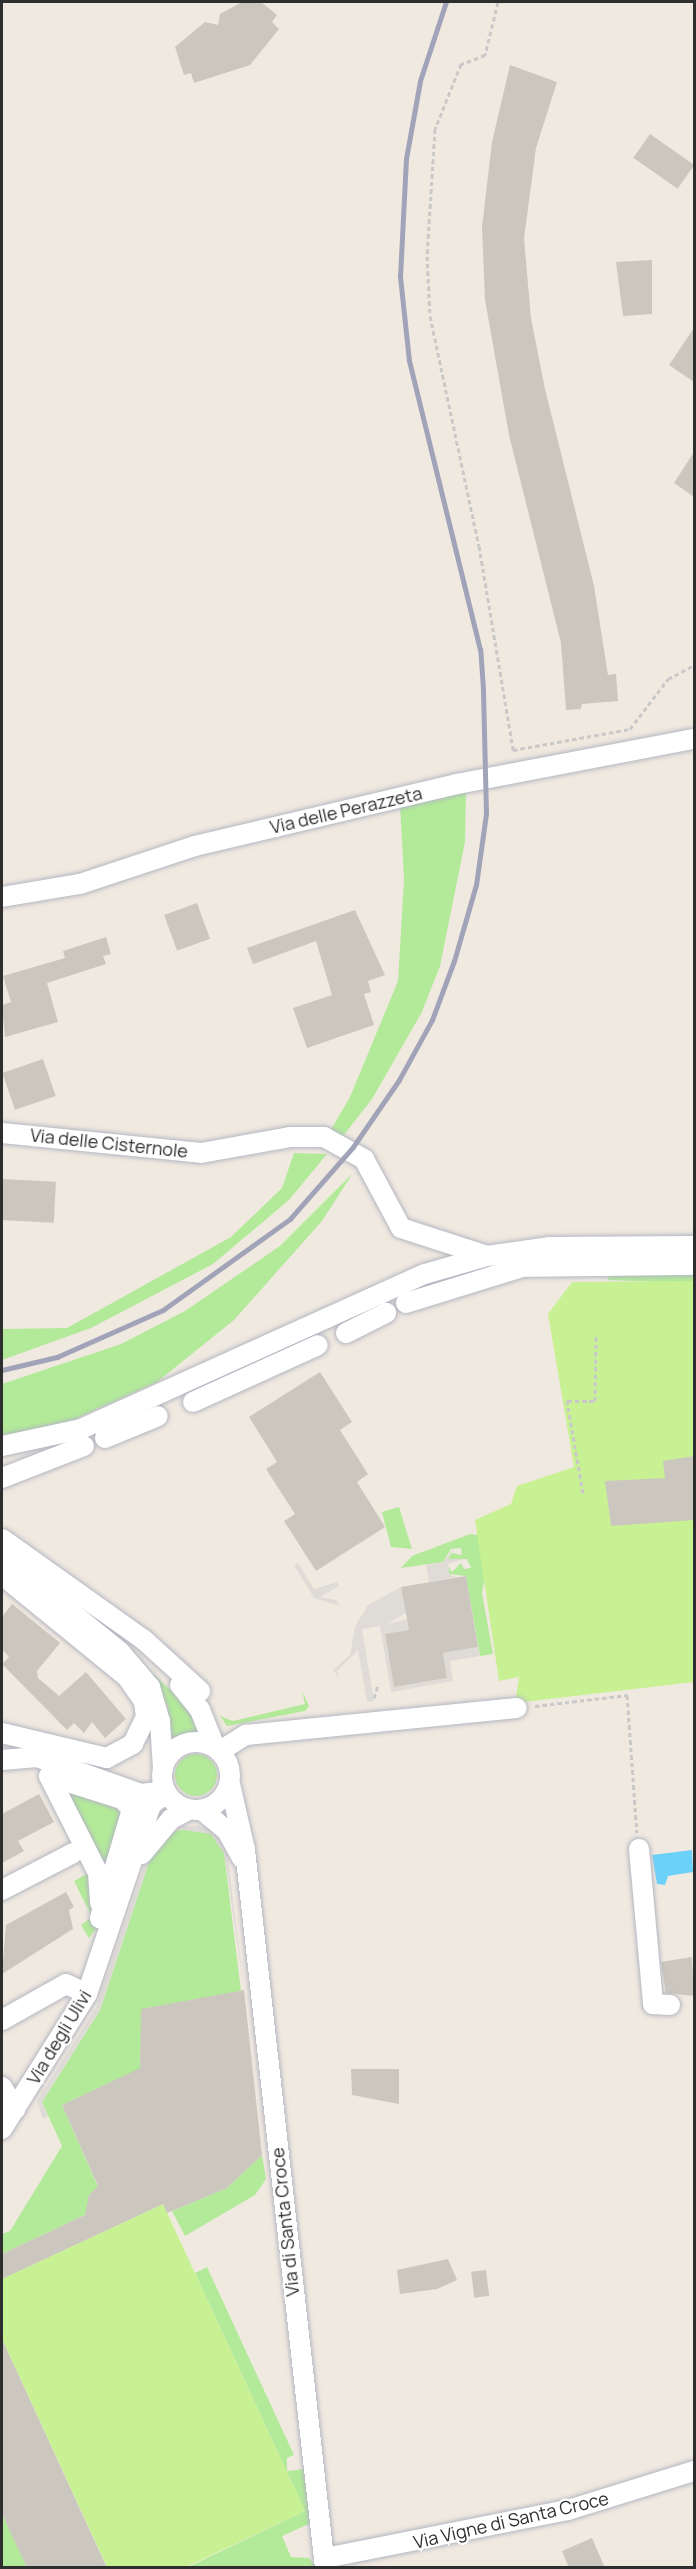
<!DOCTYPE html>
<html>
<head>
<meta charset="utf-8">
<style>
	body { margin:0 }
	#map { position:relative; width:696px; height:2569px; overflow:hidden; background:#f0e9e0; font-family:Manrope,sans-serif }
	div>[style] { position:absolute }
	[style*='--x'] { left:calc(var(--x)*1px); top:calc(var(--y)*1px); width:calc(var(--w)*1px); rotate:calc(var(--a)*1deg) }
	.green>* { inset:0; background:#b3ea99; transform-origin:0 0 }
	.round { border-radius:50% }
	.pitch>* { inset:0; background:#c8f194 }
	.plaza>* { inset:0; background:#dfdcd7 }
	.water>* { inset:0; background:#6cd1f8 }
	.building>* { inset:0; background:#cbc7be; transform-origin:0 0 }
	.path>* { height:3px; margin-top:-1.5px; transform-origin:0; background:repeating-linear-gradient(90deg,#c9c9c9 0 4.5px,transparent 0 7.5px) }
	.roads { filter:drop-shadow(0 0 2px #b4b6c2) drop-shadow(0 0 2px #b4b6c2) }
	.minor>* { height:20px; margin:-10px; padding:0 10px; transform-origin:10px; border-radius:10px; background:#fff }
	.minor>.ring { margin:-10px; padding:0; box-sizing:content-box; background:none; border:20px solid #fff; border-radius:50% }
	.rail>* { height:4.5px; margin:-2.25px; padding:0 2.25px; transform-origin:2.25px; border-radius:2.25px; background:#a1a4b9 }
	span { translate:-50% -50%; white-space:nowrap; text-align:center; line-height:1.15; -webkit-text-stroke:4.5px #fff; paint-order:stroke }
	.street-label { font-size:18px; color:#2e2e2e }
	.frame { position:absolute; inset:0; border:3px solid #2e2e2e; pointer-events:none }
</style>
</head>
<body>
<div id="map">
	<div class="green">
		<div style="clip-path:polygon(466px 791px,465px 842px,440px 966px,422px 1012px,372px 1099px,339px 1141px,329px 1133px,350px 1097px,398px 981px,404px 879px,400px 805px)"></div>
		<div style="clip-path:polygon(294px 1153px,327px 1154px,289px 1200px,213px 1264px,91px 1328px,2px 1360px,2px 1329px,67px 1328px,231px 1237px,282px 1188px)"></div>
		<div style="clip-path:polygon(353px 1173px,322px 1221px,234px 1320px,157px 1382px,73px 1420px,2px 1438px,2px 1384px,121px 1344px,185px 1311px,280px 1246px)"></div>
		<div style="left:609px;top:1262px;width:85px;height:18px;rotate:2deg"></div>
		<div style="clip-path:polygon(399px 1507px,412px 1549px,391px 1547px,382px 1512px)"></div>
		<div style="clip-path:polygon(470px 1534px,478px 1535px,486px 1570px,482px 1593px,493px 1654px,480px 1656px,466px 1576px,449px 1574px,448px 1566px,452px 1572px,461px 1563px,464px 1569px,471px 1568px,467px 1559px,447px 1560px,452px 1553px,462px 1555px,461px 1548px,451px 1549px,443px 1562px,401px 1568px,412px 1556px)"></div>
		<div style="clip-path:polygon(151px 1672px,188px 1706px,202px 1736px,170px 1737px,168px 1708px)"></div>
		<div style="clip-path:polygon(302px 1691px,309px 1706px,305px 1711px,227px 1726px,220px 1716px,233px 1721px,305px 1704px)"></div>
		<div class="round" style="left:175px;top:1754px;width:42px;height:42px"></div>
		<div style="clip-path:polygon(49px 1777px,128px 1803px,97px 1928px,89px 1938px,81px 1925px,92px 1917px,74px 1881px,96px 1869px)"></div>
		<div style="clip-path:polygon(189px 1827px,211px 1834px,224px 1853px,241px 1991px,142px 2009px,139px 2097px,122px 2077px,62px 2105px,98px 2187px,89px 2195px,87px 2214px,2px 2254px,2px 2234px,10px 2231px,62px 2146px,42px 2102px,100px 2010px,152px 1853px,166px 1834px)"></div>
		<div style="clip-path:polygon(262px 2155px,266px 2179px,255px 2195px,185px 2236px,172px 2211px,227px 2188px)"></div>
		<div style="clip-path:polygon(207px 2267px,294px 2455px,287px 2458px,287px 2471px,305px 2469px,311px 2523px,282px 2536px,291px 2557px,309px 2558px,316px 2567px,186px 2568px,305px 2511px,195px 2273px)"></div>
		<div style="clip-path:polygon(2px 2514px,27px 2567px,2px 2567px)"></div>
	</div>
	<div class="pitch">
		<div style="clip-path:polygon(694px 1281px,694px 1682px,515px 1703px,519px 1677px,499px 1681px,475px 1520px,511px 1504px,517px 1486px,574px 1467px,548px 1314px,572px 1282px)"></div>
		<div style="clip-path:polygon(163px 2204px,305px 2511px,186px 2567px,107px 2567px,2px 2339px,2px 2279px)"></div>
	</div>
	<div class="plaza">
		<div style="clip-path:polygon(455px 1547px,448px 1559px,464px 1559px,448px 1564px,449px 1574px,456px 1577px,429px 1582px,426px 1565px,443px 1562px)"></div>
		<div style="clip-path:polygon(298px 1563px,314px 1589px,337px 1582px,339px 1586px,320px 1597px,336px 1600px,340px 1606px,314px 1598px,294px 1565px)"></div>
		<div style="clip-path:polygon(401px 1587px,406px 1613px,387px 1624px,407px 1619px,409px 1630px,385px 1635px,394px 1687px,447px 1678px,443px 1653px,478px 1647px,480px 1656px,450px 1661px,453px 1681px,391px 1692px,380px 1626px,362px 1629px,374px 1701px,367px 1702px,358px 1650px,337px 1671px,339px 1678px,333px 1670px,350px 1655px,355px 1626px,368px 1605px)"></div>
		<div style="clip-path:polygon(175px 1826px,202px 1826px,213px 1831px,227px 1851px,244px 1990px,224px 1853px,211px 1834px,177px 1829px,152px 1853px,100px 2010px,42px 2102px,48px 2116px,43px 2119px,37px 2101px,96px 2008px,149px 1853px)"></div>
	</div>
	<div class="water">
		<div style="clip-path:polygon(692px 1850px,693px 1872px,668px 1876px,665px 1885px,657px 1884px,652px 1855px)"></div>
	</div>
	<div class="building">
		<div style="clip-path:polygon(242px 2px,261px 2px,277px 15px,272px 22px,279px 29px,250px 65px,194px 83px,191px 73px,184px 75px,175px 47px,205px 22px,218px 25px,220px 14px)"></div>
		<div style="clip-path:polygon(510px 65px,557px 82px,536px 148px,524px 239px,531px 318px,545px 389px,594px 586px,608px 675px,616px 674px,618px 701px,582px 704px,581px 709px,566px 710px,561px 643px,509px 435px,485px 300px,482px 227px,492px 142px)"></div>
		<div style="left:650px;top:134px;width:54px;height:29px;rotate:35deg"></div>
		<div style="clip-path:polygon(652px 260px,652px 314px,623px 316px,616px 262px)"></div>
		<div style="clip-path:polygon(694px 328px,694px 382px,669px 365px)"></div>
		<div style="clip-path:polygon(694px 452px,694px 497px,674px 483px)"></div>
		<div style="left:197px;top:903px;width:38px;height:35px;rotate:70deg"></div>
		<div style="clip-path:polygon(355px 910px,385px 975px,368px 981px,371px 992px,364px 994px,374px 1025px,307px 1048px,293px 1008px,332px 995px,316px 941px,253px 964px,247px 948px)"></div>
		<div style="clip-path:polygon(106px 937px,111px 954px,103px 956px,106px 964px,47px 983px,58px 1022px,5px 1037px,2px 1005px,11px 1002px,3px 976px,65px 958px,63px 951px)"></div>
		<div style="left:43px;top:1059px;width:39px;height:43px;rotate:71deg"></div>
		<div style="left:2px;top:1179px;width:54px;height:41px;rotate:3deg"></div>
		<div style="clip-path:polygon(320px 1372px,352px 1422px,340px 1430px,368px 1474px,357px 1482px,385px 1527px,316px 1571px,284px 1521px,295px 1514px,266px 1469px,277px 1462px,249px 1417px)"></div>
		<div style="clip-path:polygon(694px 1456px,694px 1520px,611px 1526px,605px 1481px,665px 1478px,663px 1461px)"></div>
		<div style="clip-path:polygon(466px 1576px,478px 1647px,443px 1653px,447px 1678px,394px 1687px,385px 1634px,409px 1630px,401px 1587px)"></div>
		<div style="clip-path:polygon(12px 1604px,60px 1643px,37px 1671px,38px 1678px,59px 1696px,86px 1672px,126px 1719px,105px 1738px,92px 1722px,84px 1733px,74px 1723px,67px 1730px,2px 1664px,9px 1657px,2px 1649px,2px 1617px)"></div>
		<div style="clip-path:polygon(39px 1794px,54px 1822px,18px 1841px,24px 1851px,2px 1863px,2px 1814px)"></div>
		<div style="clip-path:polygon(66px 1892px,74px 1907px,69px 1910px,73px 1929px,2px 1974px,6px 1925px)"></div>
		<div style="clip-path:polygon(692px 1957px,694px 1996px,666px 1993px,661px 1962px)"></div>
		<div style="clip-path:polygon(244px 1990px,262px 2155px,227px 2188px,167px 2213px,163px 2204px,2px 2279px,2px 2254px,85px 2215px,89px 2195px,98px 2186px,62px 2105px,140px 2068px,141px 2009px)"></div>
		<div style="clip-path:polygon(351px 2069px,399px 2069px,399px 2104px,352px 2095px)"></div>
		<div style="clip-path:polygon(448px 2259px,457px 2280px,437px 2289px,400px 2294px,397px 2270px)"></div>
		<div style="left:486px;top:2270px;width:26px;height:15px;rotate:83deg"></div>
		<div style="clip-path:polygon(2px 2339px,107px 2568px,27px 2568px,2px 2514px)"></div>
		<div style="clip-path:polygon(592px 2538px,605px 2568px,569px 2568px,562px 2551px)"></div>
	</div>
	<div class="path">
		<div style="--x:498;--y:2;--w:55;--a:103.8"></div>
		<div style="--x:485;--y:55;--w:26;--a:159"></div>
		<div style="--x:461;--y:64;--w:70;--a:111.8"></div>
		<div style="--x:435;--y:129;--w:127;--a:93.6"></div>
		<div style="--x:427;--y:256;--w:60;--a:87.1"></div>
		<div style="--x:430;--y:316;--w:235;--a:78"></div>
		<div style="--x:479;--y:546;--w:207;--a:80.5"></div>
		<div style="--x:513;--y:750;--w:119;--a:-10.2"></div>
		<div style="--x:630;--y:729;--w:63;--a:-52.8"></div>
		<div style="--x:668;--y:679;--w:30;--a:-28"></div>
		<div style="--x:583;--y:1493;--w:93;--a:-99.9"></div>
		<div style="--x:567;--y:1401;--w:28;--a:0"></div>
		<div style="--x:595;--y:1401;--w:65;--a:-89.1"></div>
		<div style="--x:374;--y:1698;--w:14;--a:-73"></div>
		<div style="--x:535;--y:1706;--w:93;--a:-6.8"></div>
		<div style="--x:627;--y:1695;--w:138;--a:85.9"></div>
	</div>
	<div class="roads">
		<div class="minor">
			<div style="--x:2;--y:897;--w:79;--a:-9.5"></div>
			<div style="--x:80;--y:884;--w:121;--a:-18.3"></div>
			<div style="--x:195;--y:846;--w:269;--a:-13.3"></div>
			<div style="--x:457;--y:784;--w:241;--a:-10.8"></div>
			<div style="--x:2;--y:1133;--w:200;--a:5.7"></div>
			<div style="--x:201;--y:1153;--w:90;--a:-10.2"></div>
			<div style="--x:290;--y:1137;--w:34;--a:0"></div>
			<div style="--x:324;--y:1137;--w:46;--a:28.8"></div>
			<div style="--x:364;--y:1159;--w:78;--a:61.8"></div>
			<div style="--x:401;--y:1228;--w:90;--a:18"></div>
			<div style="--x:406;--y:1303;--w:121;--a:-17.2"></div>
			<div style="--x:522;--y:1267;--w:172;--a:-0.7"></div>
			<div style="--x:346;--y:1333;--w:45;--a:-26.6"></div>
			<div style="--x:193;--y:1402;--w:137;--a:-24.5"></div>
			<div style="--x:105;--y:1438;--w:57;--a:-22.5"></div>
			<div style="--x:2;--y:1446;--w:81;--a:-12.1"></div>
			<div style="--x:81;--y:1429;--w:377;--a:-24.3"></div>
			<div style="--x:425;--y:1274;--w:65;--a:-16.2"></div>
			<div style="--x:487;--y:1256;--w:64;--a:-8.1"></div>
			<div style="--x:550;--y:1247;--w:144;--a:-0.4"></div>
			<div style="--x:2;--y:1478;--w:88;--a:-21.3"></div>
			<div style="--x:2;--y:1539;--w:174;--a:35.4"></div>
			<div style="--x:144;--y:1640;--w:76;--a:42.3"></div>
			<div style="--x:2;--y:1556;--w:152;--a:39.1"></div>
			<div style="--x:120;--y:1652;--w:46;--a:49.4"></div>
			<div style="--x:150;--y:1687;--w:35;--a:74"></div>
			<div style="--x:160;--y:1721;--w:48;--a:86.4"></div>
			<div style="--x:2;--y:1575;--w:161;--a:39.2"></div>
			<div style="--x:127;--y:1677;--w:29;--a:55"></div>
			<div style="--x:144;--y:1701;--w:16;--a:83"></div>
			<div style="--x:146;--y:1717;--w:30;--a:116"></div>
			<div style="--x:133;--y:1744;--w:30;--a:152"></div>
			<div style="--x:107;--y:1758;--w:108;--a:-166.6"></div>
			<div style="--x:180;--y:1685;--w:32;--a:51"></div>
			<div style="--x:200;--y:1710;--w:40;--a:68"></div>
			<div class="ring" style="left:162px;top:1742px;width:48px;height:48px"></div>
			<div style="--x:220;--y:1751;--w:31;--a:-32"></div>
			<div style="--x:246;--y:1735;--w:272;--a:-5.7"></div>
			<div style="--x:2;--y:1760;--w:35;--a:-5"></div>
			<div style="--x:37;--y:1757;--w:110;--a:19.6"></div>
			<div style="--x:141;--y:1794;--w:24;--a:-7"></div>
			<div style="--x:49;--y:1776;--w:77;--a:17.5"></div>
			<div style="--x:122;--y:1799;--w:14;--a:45"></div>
			<div style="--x:132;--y:1809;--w:114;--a:106.4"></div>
			<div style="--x:49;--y:1776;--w:109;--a:63.2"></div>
			<div style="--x:98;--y:1873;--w:30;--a:86"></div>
			<div style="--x:230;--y:1784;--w:68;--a:77.2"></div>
			<div style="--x:245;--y:1850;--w:722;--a:83.64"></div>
			<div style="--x:202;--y:1810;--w:33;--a:40"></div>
			<div style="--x:227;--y:1831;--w:31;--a:61"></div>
			<div style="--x:639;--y:1849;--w:156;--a:84.8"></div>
			<div style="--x:653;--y:2004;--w:17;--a:3"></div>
			<div style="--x:142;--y:1854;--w:45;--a:-50.4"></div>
			<div style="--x:171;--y:1819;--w:20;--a:-27"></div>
			<div style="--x:2;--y:1890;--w:80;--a:-27.5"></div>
			<div style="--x:2;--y:2020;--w:73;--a:-29.4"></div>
			<div style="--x:66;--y:1984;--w:23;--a:25"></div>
			<div style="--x:2;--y:2087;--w:26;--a:59"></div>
			<div style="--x:2;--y:2129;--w:160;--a:-57.8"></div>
			<div style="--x:87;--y:1994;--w:200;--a:-71.3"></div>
			<div style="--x:151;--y:1805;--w:19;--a:-39"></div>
			<div style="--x:325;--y:2558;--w:248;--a:-11.2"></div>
			<div style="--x:568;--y:2510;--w:132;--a:-17.2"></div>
		</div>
	</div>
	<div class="rail">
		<div style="--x:2;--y:1370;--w:57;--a:-13.3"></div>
		<div style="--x:57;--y:1357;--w:116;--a:-23.9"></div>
		<div style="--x:163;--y:1310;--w:156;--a:-35.6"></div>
		<div style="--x:290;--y:1219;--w:96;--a:-48.8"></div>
		<div style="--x:353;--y:1147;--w:81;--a:-55.5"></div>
		<div style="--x:399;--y:1080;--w:68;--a:-61.2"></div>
		<div style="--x:432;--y:1020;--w:63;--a:-69.6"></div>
		<div style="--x:454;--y:961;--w:79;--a:-73.9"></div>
		<div style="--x:476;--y:885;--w:72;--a:-82"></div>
		<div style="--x:486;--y:814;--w:125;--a:-91.4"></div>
		<div style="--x:483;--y:689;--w:39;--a:-94"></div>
		<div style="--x:480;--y:650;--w:298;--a:-103.8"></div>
		<div style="--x:409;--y:361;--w:84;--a:-96.1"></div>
		<div style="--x:400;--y:277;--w:118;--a:-87.1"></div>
		<div style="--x:406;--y:159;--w:79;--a:-79.8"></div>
		<div style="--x:420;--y:81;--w:83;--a:-71.8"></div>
	</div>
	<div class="street-label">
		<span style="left:346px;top:810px;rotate:-13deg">Via delle Perazzeta</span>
		<span style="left:109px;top:1143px;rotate:6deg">Via delle Cisternole</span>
		<span style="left:59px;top:2037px;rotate:-59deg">Via degli Ulivi</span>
		<span style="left:285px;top:2222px;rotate:-96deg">Via di Santa Croce</span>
		<span style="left:511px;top:2520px;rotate:-13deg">Via Vigne di Santa Croce</span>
	</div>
	<div class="frame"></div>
</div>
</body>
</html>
